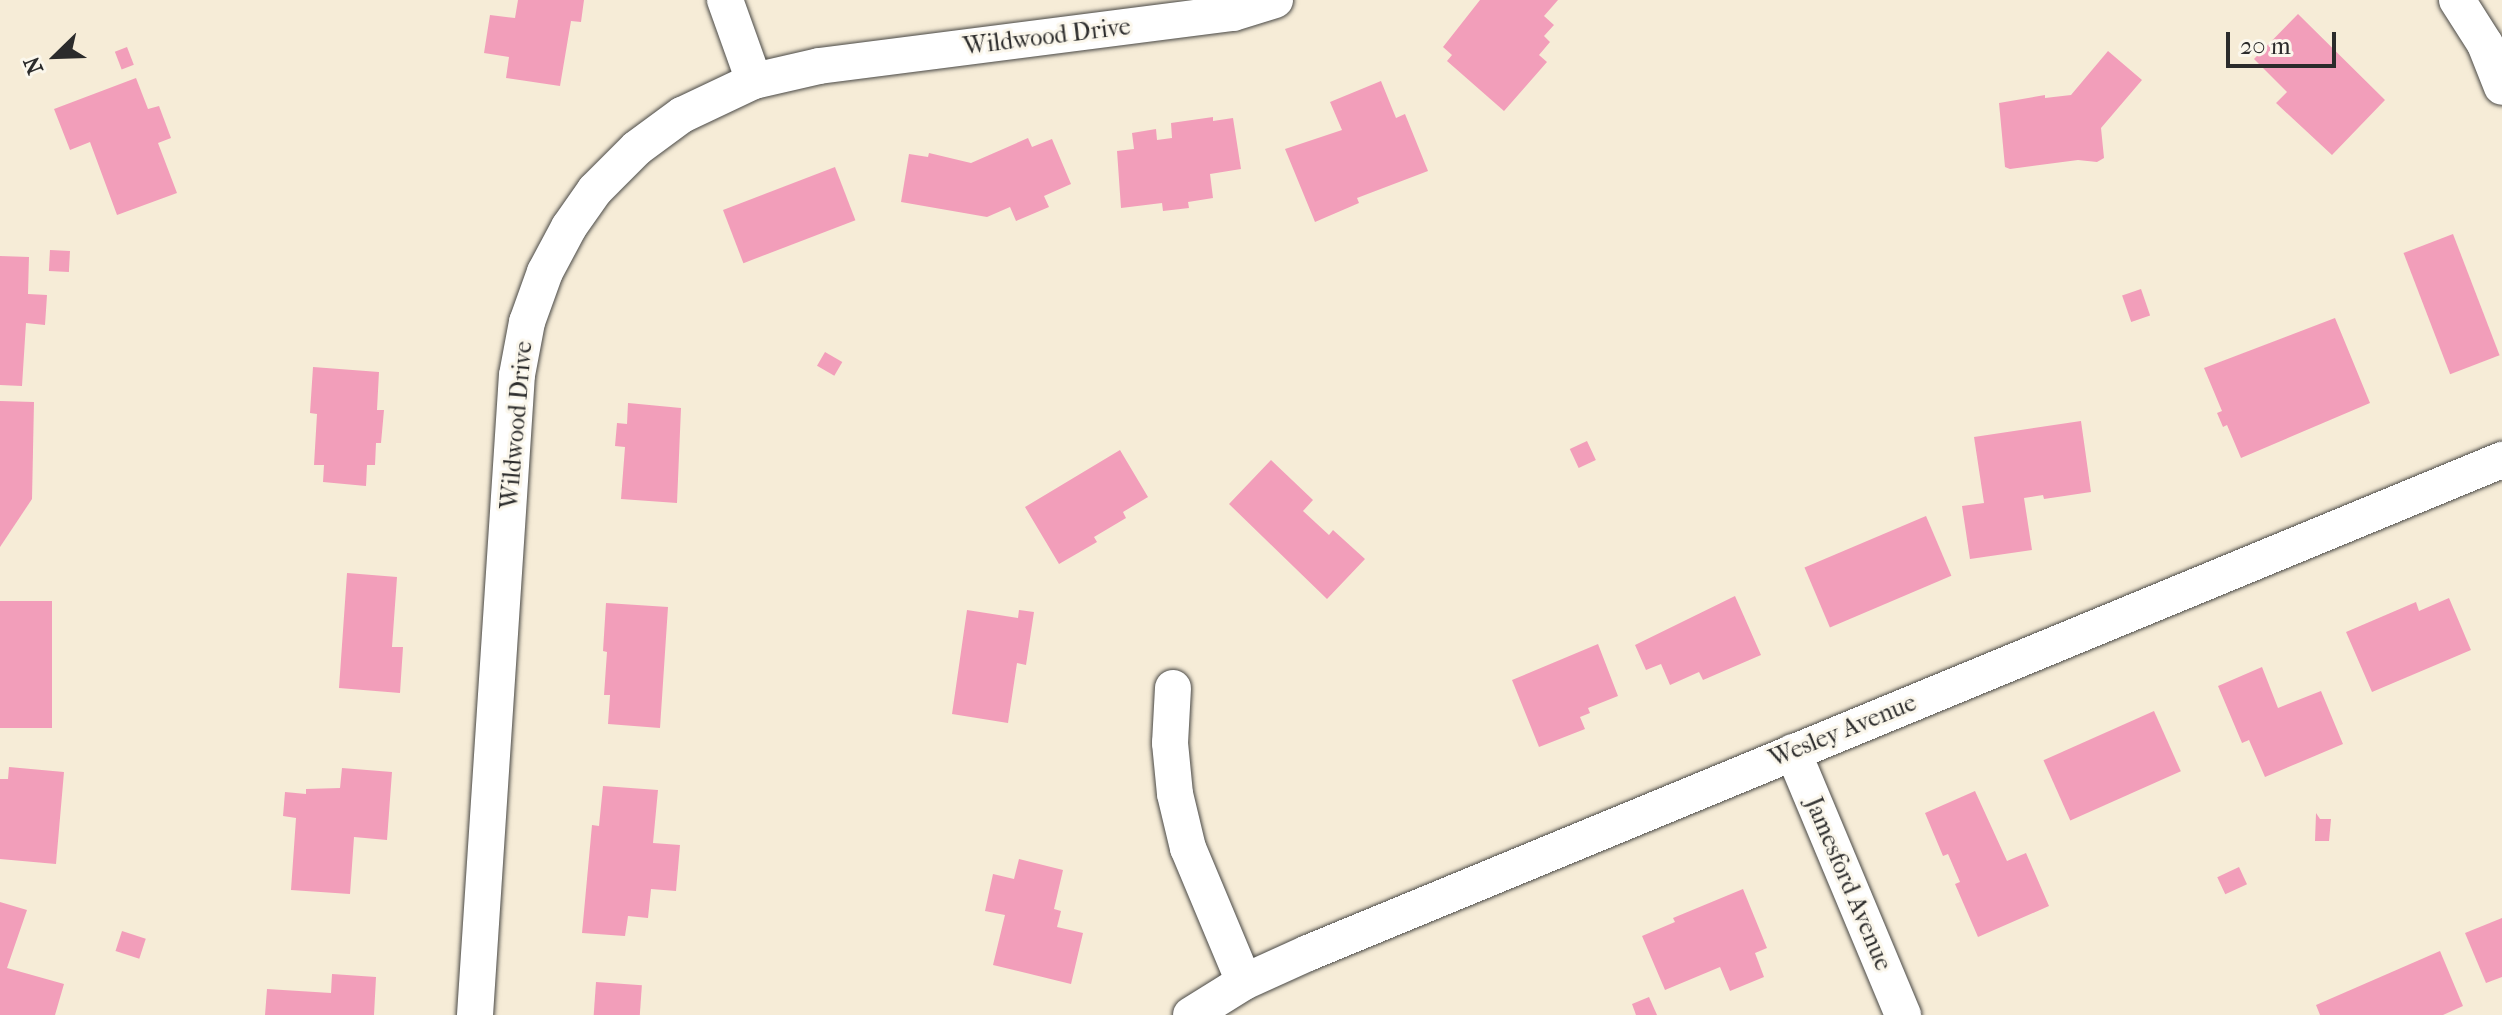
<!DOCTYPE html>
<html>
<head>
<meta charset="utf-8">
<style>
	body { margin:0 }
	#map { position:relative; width:2502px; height:1015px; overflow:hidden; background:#f6ecd7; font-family:"IM FELL French Canon",serif }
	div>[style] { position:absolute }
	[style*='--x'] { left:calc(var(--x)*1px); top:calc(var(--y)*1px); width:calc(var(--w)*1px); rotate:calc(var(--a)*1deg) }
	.building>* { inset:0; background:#f29eba; transform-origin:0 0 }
	.roads { filter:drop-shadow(0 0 2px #494845) drop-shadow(0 0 2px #494845) }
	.street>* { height:36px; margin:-18px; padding:0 18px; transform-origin:18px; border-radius:18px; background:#fff }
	span { translate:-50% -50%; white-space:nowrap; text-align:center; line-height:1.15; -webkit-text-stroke:6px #fbf7ec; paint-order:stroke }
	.street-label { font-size:24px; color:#2b2b2b }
	.north { position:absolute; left:16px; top:16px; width:80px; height:80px; -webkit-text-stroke:6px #fbf7ec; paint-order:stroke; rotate:247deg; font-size:22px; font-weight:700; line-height:32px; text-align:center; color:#2b2b2b }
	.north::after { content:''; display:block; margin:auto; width:28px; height:36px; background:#2b2b2b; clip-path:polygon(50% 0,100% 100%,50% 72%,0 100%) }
	.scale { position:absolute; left:2226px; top:32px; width:110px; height:36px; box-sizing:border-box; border:4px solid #2b2b2b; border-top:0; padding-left:10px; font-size:24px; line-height:28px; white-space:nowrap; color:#2b2b2b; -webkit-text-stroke:6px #fbf7ec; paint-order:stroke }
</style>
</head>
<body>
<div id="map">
	<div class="building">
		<div style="clip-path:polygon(518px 0,584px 0,581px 22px,571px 21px,560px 86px,506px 78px,509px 57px,484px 53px,490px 15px,515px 18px)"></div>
		<div style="clip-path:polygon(1480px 0,1558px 0,1544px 16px,1554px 25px,1544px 36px,1550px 42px,1539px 55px,1547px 62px,1504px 111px,1447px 61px,1452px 55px,1443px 47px)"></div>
		<div style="clip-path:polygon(2298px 14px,2385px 100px,2332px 155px,2276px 103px,2287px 92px,2254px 59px)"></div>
		<div style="left:127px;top:47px;width:19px;height:13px;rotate:69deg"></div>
		<div style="clip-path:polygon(2108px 51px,2142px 80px,2101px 128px,2104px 158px,2097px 162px,2078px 160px,2010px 169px,2005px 167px,1999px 103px,2045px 95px,2045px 98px,2071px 95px)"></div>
		<div style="clip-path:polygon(136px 78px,148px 109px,159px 106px,171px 138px,158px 143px,177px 193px,117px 215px,90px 142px,70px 150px,54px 109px)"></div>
		<div style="clip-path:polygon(1381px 81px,1396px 118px,1405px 114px,1428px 171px,1357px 198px,1359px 203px,1315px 222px,1285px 149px,1342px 130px,1330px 102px)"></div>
		<div style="clip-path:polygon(1213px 117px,1213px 121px,1233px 118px,1241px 169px,1210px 174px,1213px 198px,1188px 202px,1189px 208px,1163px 211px,1162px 203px,1121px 208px,1117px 151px,1134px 149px,1132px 133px,1156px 129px,1157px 140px,1172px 138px,1171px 123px)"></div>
		<div style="clip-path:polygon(1028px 138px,1032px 147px,1052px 139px,1071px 184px,1044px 196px,1049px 207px,1016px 221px,1010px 207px,987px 217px,901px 202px,909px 154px,928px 157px,929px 153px,971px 163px)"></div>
		<div style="left:835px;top:167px;width:57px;height:120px;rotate:69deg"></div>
		<div style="left:2453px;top:234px;width:130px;height:53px;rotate:69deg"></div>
		<div style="left:50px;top:250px;width:20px;height:21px;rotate:3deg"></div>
		<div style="clip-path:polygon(0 256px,29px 257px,28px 294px,47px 295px,45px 325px,26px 323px,22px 386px,0 385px)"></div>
		<div style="left:2141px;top:289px;width:28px;height:20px;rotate:71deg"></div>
		<div style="clip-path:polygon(2335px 318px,2370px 403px,2241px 458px,2227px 425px,2223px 427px,2217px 413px,2222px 411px,2204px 368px)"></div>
		<div style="left:825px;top:352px;width:20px;height:16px;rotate:30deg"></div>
		<div style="clip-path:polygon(313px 367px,379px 372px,377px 410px,384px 410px,381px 443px,376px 443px,375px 465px,367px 465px,366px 486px,323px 482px,324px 465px,314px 465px,317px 414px,310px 413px)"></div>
		<div style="clip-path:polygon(0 401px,34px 402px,32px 499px,0 547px)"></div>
		<div style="clip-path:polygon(628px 403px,681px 408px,677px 503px,621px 499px,625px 447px,615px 446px,617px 423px,627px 424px)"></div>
		<div style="clip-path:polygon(2081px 421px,2091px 492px,2044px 499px,2043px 495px,2024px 498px,2032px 550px,1970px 559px,1962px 506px,1984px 503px,1974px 437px)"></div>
		<div style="left:1587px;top:441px;width:21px;height:19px;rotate:65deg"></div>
		<div style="clip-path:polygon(1120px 450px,1148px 497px,1123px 512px,1126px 518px,1094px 537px,1097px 542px,1059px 564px,1025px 507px)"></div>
		<div style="clip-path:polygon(1271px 460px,1313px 500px,1303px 511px,1329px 535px,1333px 530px,1365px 559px,1327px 599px,1229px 504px)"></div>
		<div style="left:1926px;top:516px;width:65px;height:132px;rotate:67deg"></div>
		<div style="clip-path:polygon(347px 573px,397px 577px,392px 647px,403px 647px,400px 693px,339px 688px)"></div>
		<div style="clip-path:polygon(1735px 596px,1761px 655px,1703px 680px,1699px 672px,1670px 685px,1661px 664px,1646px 670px,1635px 645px)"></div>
		<div style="clip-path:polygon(2449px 598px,2471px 650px,2372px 692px,2346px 632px,2416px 602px,2419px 611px)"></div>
		<div style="left:0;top:601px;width:52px;height:127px"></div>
		<div style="clip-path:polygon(606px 603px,668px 607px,660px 728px,608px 724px,610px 695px,604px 695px,607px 652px,603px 651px)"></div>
		<div style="clip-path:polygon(967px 610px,1018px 618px,1019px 610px,1034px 612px,1026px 665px,1017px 663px,1008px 723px,952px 714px)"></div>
		<div style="clip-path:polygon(1598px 644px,1618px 696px,1588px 708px,1590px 713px,1580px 717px,1585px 729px,1539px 747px,1512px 680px)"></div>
		<div style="clip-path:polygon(2262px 667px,2278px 708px,2321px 691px,2343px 744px,2265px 777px,2249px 740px,2242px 743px,2218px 686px)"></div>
		<div style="left:2154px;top:711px;width:66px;height:121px;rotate:66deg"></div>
		<div style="clip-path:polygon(9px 767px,64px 772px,56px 864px,0 859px,0 779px,8px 779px)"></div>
		<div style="clip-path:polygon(342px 768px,392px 772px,387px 840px,354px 837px,350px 894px,291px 890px,296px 818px,283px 816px,285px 792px,306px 794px,306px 789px,340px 788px)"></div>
		<div style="clip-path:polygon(603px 786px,658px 790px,653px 843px,680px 845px,676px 891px,651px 889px,648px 918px,628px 916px,625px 936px,582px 933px,592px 825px,599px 826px)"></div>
		<div style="clip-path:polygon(1975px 791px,2007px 861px,2026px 853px,2049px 906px,1978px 937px,1955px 884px,1960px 882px,1948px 854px,1943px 856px,1925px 813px)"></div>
		<div style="clip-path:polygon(2316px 813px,2320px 819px,2331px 819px,2329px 841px,2315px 841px)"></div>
		<div style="clip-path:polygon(1019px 859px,1063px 870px,1054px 909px,1061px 911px,1057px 927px,1083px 933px,1071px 984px,993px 965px,1005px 915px,985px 911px,993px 874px,1014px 879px)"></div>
		<div style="left:2239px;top:867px;width:19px;height:24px;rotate:65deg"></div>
		<div style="clip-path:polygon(1743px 889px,1767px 948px,1755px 953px,1764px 977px,1730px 991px,1720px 967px,1665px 990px,1642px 936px,1675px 922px,1673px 918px)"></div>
		<div style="clip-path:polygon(0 902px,27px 910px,7px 968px,64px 984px,55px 1015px,0 1015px)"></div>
		<div style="clip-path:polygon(2502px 918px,2502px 977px,2486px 983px,2465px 933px)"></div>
		<div style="left:122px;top:931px;width:25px;height:21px;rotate:18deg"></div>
		<div style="clip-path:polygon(2440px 951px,2463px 1006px,2443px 1015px,2320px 1015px,2316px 1005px)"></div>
		<div style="clip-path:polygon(332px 974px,376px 977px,374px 1015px,265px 1015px,267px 989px,331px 993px)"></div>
		<div style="left:596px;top:982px;width:46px;height:33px;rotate:4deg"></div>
		<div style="clip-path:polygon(1649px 997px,1657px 1015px,1636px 1015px,1632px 1004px)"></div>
	</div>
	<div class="roads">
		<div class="street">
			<div style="--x:725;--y:0;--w:86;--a:70.3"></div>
			<div style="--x:2457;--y:0;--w:52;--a:57.5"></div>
			<div style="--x:2485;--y:44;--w:46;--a:68.4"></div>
			<div style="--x:1173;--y:688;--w:55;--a:93.1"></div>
			<div style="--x:1170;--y:743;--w:51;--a:84.4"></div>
			<div style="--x:1175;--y:794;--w:56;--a:76.5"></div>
			<div style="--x:1188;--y:848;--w:145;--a:67.3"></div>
			<div style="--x:1793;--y:752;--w:285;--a:67.3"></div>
			<div style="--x:475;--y:1015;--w:641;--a:-86.25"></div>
			<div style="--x:517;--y:375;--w:54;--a:-79.3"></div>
			<div style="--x:527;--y:322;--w:53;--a:-70.2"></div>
			<div style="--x:545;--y:272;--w:51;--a:-61.9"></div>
			<div style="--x:569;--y:227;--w:45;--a:-54.9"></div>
			<div style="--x:595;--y:190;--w:59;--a:-45"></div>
			<div style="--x:637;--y:148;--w:56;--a:-36.3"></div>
			<div style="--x:682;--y:115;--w:80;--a:-25.3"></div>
			<div style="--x:754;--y:81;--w:67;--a:-13"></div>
			<div style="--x:819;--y:66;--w:417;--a:-7.3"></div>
			<div style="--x:1233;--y:13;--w:44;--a:-17.2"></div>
			<div style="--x:1191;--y:1015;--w:62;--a:-31.9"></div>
			<div style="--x:1244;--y:982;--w:70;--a:-24.4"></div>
			<div style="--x:1308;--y:953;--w:1292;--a:-22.44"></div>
		</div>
	</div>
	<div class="street-label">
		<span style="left:1047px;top:37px;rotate:-7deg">Wildwood Drive</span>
		<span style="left:517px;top:425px;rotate:-85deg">Wildwood Drive</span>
		<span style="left:1843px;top:731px;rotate:-22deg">Wesley Avenue</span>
		<span style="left:1848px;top:884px;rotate:67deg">Jamesford Avenue</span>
	</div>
	<div class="north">N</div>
	<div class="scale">20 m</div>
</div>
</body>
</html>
